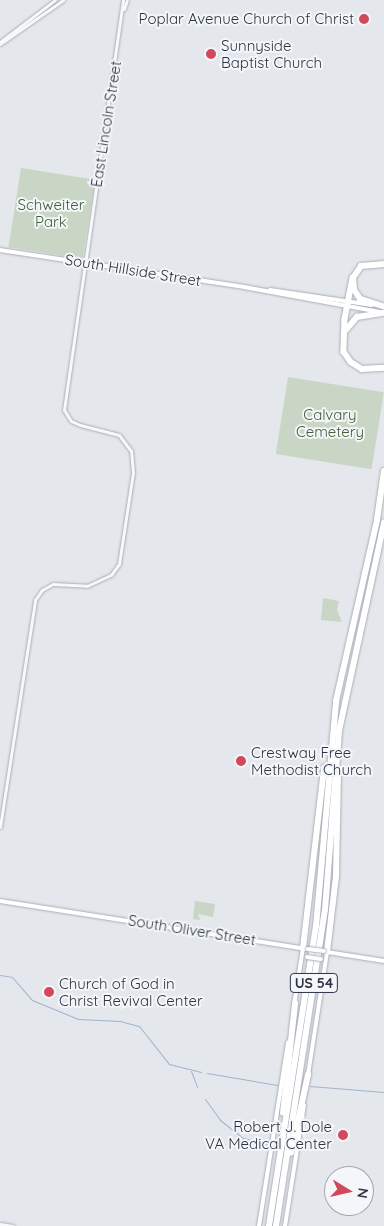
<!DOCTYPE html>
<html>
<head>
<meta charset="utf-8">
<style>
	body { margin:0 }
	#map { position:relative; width:384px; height:1226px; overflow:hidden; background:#e4e7ec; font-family:Quicksand,sans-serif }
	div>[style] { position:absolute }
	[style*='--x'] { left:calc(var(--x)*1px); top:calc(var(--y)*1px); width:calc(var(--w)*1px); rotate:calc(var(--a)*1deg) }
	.green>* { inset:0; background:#c9d6c5; transform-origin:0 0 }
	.stream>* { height:1px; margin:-0.5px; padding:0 0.5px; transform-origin:0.5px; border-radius:0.5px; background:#9fb4cc }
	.roads { filter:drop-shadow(0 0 1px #a9aeb7) drop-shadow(0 0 1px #a9aeb7) }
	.tertiary>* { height:3px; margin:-1.5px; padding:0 1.5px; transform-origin:1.5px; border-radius:1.5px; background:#f7f8fa }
	.secondary>* { height:4px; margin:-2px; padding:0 2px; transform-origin:2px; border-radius:2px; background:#fff }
	.motorway>* { height:5.5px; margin:-2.75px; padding:0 2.75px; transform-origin:2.75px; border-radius:2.75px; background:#fff }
	.bridges { filter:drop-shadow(0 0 1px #a9aeb7) drop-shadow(0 0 1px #a9aeb7) }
	.secondary-bridge>* { height:4px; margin:-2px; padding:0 2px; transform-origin:2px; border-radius:2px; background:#fff }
	.dots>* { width:14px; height:14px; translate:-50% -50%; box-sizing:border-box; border:2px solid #f4f6f9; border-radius:50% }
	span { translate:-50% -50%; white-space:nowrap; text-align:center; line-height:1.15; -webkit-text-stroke:4px #f4f6f9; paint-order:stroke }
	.shield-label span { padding:1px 4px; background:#f4f6f9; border:1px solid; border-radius:4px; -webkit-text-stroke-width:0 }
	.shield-label { font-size:14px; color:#2b3445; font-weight:700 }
	.poi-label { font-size:15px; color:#2b3445 }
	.right { translate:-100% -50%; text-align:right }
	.left { translate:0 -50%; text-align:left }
	.street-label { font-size:15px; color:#2b3445 }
	.park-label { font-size:15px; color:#3f6138 }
	.north { position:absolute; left:324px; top:1166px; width:50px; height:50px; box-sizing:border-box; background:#f4f6f9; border:1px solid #a4a8b1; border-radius:50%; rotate:99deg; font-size:14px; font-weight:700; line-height:20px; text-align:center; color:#2b3445 }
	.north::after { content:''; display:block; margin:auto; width:18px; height:22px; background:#d1495b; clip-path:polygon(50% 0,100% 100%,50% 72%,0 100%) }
</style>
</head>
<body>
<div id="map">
	<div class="green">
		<div style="left:21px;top:168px;width:75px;height:80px;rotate:9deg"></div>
		<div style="left:288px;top:377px;width:97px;height:78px;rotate:9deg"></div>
		<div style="clip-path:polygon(323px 598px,339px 601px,337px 610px,342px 622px,321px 620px)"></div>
		<div style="clip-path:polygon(195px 901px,215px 904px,213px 917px,198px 914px,200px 920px,193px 919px)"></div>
	</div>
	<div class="stream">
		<div style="--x:0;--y:975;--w:12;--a:9"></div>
		<div style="--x:12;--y:977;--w:30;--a:49"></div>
		<div style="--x:32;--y:1000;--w:50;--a:22.4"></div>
		<div style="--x:78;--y:1019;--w:42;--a:2.7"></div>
		<div style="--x:120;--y:1021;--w:20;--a:15"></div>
		<div style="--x:139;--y:1026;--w:48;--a:51.7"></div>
		<div style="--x:169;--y:1064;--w:33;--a:14"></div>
		<div style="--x:191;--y:1071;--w:17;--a:69"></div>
		<div style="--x:207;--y:1073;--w:71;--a:9.7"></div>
		<div style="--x:310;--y:1086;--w:74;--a:4.6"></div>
		<div style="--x:205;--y:1099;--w:26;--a:54"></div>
		<div style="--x:220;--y:1120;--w:29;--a:38"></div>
		<div style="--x:243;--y:1138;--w:25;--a:14"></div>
	</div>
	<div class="roads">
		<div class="tertiary">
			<div style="--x:124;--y:9;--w:9;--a:-72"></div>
			<div style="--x:0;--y:42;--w:69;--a:-37.4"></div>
			<div style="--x:0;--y:44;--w:77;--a:-34.9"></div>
			<div style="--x:0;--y:827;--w:230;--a:-81.2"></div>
			<div style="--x:35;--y:600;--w:12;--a:-55"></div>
			<div style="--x:42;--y:590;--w:13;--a:-29"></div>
			<div style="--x:53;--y:584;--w:34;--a:3"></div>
			<div style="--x:87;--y:586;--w:26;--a:-25"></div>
			<div style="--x:111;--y:575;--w:14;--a:-54"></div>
			<div style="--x:119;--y:564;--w:92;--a:-81.3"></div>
			<div style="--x:133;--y:473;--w:22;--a:-95"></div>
			<div style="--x:131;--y:451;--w:20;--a:-127"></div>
			<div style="--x:119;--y:435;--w:40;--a:-165.6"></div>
			<div style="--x:80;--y:425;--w:10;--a:-156"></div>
			<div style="--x:71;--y:421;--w:13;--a:-122"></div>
			<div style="--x:64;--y:410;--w:414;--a:-81.8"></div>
			<div style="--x:0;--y:1224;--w:13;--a:9"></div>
		</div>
		<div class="secondary">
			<div style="--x:0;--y:250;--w:247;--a:8.6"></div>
			<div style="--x:244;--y:287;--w:138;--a:10.4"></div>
			<div style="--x:270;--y:290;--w:103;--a:8.4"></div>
			<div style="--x:0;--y:901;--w:312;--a:8.9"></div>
			<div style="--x:327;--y:952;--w:58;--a:9"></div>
			<div style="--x:294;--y:1005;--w:58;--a:-81"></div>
			<div style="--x:308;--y:1075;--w:124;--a:-81.2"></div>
			<div style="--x:259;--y:1226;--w:186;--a:-81"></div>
			<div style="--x:285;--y:1226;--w:122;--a:-81.1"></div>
		</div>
		<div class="motorway">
			<div style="--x:353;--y:278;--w:42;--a:101"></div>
			<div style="--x:345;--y:319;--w:33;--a:92"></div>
			<div style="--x:344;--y:352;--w:12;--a:55"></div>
			<div style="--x:351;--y:362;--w:13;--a:32"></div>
			<div style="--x:362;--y:369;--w:22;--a:-3"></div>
			<div style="--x:384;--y:307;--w:25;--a:-162"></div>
			<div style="--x:360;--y:299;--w:11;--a:-124"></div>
			<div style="--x:354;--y:290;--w:12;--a:-95"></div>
			<div style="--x:353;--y:278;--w:14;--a:-56"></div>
			<div style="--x:361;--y:266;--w:23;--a:-5"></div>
			<div style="--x:346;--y:330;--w:17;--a:-50"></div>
			<div style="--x:357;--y:317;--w:26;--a:-9"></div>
			<div style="--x:303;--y:948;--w:181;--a:-83.3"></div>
			<div style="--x:327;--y:952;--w:77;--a:-83.2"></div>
			<div style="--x:336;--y:876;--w:105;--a:-88.9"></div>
			<div style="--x:283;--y:1113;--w:110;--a:-83.7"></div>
			<div style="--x:291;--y:1153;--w:80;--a:-77.7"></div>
			<div style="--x:269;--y:1226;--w:303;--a:-81.1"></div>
			<div style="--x:316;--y:927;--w:227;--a:-84.9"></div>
			<div style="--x:336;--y:701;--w:186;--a:-77.2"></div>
			<div style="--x:377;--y:520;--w:49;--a:-81.9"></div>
			<div style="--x:276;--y:1226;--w:320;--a:-81.2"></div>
			<div style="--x:325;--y:910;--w:180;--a:-85.5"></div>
			<div style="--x:339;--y:731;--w:213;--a:-77.8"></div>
		</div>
	</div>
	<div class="bridges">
		<div class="secondary-bridge">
			<div style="--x:308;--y:949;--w:16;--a:7"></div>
			<div style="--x:307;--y:957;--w:14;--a:8"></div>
		</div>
	</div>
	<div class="dots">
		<div style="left:364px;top:19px;background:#d1495b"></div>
		<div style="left:211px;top:54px;background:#d1495b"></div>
		<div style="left:241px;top:761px;background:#d1495b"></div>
		<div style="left:49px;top:992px;background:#d1495b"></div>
		<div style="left:343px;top:1135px;background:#d1495b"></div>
	</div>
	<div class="shield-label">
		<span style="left:314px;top:983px">US 54</span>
	</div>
	<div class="poi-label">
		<span class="right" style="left:354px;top:19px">Poplar Avenue Church of Christ</span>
		<span class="left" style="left:221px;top:54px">Sunnyside<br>Baptist Church</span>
		<span class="left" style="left:251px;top:761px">Crestway Free<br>Methodist Church</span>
		<span class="left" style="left:59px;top:992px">Church of God in<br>Christ Revival Center</span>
		<span class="right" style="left:332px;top:1135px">Robert J. Dole<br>VA Medical Center</span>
	</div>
	<div class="street-label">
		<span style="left:106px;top:124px;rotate:-81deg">East Lincoln Street</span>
		<span style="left:133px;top:270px;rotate:9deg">South Hillside Street</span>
		<span style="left:192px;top:930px;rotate:9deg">South Oliver Street</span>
	</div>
	<div class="park-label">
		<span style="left:51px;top:213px">Schweiter<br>Park</span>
		<span style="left:330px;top:423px">Calvary<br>Cemetery</span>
	</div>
	<div class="north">N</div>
</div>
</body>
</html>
